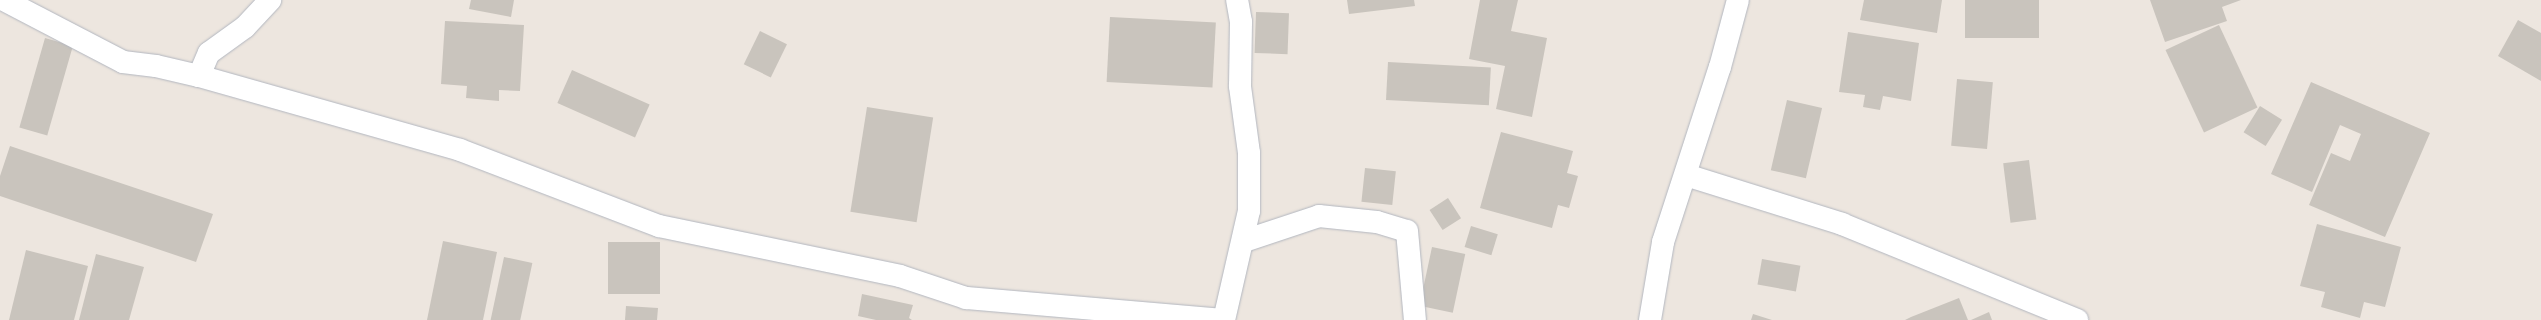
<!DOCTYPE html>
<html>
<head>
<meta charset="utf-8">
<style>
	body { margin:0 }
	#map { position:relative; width:2541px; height:320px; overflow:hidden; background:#ede6df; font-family:"DM Sans",sans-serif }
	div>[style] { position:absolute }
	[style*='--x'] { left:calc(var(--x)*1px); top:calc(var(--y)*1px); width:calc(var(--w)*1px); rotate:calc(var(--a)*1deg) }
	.building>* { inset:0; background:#c9c4bd; transform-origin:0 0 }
	.roads { filter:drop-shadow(0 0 1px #b2b6bf) drop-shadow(0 0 1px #b2b6bf) }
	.street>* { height:22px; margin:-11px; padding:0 11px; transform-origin:11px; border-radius:11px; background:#fff }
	span { translate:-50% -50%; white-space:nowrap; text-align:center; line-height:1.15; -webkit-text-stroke:3px #fff; paint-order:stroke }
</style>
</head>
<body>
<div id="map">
	<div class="building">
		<div style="clip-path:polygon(471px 0,514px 0,511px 17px,469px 9px)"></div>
		<div style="clip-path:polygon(1347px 0,1414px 0,1415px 6px,1349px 14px)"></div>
		<div style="clip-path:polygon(1480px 0,1518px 0,1511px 31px,1547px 38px,1532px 117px,1496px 109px,1505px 66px,1469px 59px)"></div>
		<div style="clip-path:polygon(1864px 0,1942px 0,1937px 33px,1860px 20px)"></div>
		<div style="left:1965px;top:0;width:74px;height:38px"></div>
		<div style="clip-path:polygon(2150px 0,2241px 0,2222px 7px,2227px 21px,2165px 42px)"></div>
		<div style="left:1256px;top:12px;width:33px;height:41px;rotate:2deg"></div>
		<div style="left:1110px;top:17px;width:106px;height:65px;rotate:3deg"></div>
		<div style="clip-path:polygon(2518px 20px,2541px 33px,2541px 81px,2498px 56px)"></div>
		<div style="clip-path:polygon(445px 21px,524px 25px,520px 91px,499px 90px,499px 101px,466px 98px,467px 86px,441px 84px)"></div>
		<div style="left:2219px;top:25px;width:91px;height:59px;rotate:65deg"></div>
		<div style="left:760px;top:31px;width:30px;height:37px;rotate:26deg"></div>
		<div style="clip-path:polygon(1848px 32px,1919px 43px,1911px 101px,1883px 96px,1880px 110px,1863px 107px,1865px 95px,1839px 92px)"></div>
		<div style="left:45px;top:38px;width:29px;height:93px;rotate:16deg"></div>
		<div style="left:1388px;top:62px;width:103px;height:38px;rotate:3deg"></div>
		<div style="left:572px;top:70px;width:85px;height:36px;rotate:24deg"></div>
		<div style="left:1957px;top:79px;width:36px;height:67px;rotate:5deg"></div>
		<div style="clip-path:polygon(2311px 82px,2430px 133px,2385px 237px,2309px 205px,2331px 153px,2350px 161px,2361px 134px,2340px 125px,2312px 192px,2271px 174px)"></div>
		<div style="left:1787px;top:100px;width:36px;height:72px;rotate:13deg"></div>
		<div style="left:2260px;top:106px;width:26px;height:31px;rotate:32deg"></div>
		<div style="left:867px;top:107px;width:67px;height:106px;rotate:9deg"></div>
		<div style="clip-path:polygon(1501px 132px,1573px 151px,1567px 173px,1578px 176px,1569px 208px,1558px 205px,1552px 228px,1480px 208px)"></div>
		<div style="clip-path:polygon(10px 146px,213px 214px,196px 262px,0 196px,0 176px)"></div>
		<div style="left:2029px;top:160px;width:60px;height:26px;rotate:83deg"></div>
		<div style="left:1365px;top:168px;width:31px;height:34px;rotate:6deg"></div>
		<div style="left:1448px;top:198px;width:24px;height:22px;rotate:57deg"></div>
		<div style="clip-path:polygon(2317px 224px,2401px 247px,2385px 307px,2364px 302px,2360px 318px,2321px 307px,2325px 292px,2300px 286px)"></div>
		<div style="left:1471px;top:226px;width:28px;height:22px;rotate:17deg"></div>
		<div style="clip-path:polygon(443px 241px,497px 252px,483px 320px,427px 320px)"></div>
		<div style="left:660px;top:242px;width:52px;height:52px;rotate:90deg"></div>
		<div style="left:1432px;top:247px;width:34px;height:60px;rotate:12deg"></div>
		<div style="clip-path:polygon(26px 250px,88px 266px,74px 320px,9px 320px)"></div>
		<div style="clip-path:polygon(96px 254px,144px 267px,129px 320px,79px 320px)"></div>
		<div style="left:504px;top:257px;width:29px;height:65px;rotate:12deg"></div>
		<div style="left:1762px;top:259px;width:39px;height:26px;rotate:10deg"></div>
		<div style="clip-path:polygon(862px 294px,913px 305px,909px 318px,912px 320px,876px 320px,858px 316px)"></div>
		<div style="clip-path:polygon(1959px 298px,1968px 320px,1905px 320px,1911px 317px)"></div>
		<div style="clip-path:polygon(626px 306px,658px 308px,657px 320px,625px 320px)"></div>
		<div style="clip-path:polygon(1989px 312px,1992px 320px,1971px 320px)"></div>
		<div style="clip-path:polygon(1753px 314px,1772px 320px,1751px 320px)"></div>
	</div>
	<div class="roads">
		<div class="street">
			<div style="--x:4;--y:0;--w:134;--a:27.5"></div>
			<div style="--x:123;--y:62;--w:33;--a:7"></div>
			<div style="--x:156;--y:66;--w:44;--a:13.1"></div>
			<div style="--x:199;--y:76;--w:25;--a:-67"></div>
			<div style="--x:209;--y:53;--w:44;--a:-35.8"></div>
			<div style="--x:245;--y:27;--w:37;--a:-47"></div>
			<div style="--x:199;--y:76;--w:271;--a:15.8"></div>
			<div style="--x:460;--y:150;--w:213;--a:20.9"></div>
			<div style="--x:659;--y:226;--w:246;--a:11.7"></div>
			<div style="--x:900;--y:276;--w:70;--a:18.4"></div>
			<div style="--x:966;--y:298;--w:256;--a:4.9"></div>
			<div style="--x:1686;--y:175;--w:164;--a:17.4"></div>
			<div style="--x:1842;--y:224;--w:254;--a:22.2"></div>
			<div style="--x:1244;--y:241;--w:79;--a:-18.4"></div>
			<div style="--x:1319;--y:216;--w:58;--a:5.9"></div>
			<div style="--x:1377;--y:222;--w:31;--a:17"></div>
			<div style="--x:1407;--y:231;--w:89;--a:84.9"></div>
			<div style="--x:1224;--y:320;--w:112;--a:-77.1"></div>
			<div style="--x:1249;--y:211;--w:58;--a:-90"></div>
			<div style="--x:1249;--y:153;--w:68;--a:-97.7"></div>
			<div style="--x:1240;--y:86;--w:64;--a:-89.1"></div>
			<div style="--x:1241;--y:22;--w:22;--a:-100"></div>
			<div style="--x:1650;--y:320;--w:79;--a:-80.5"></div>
			<div style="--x:1663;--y:242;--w:184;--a:-72"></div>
			<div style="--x:1720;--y:67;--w:69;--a:-75"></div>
		</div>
	</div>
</div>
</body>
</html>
